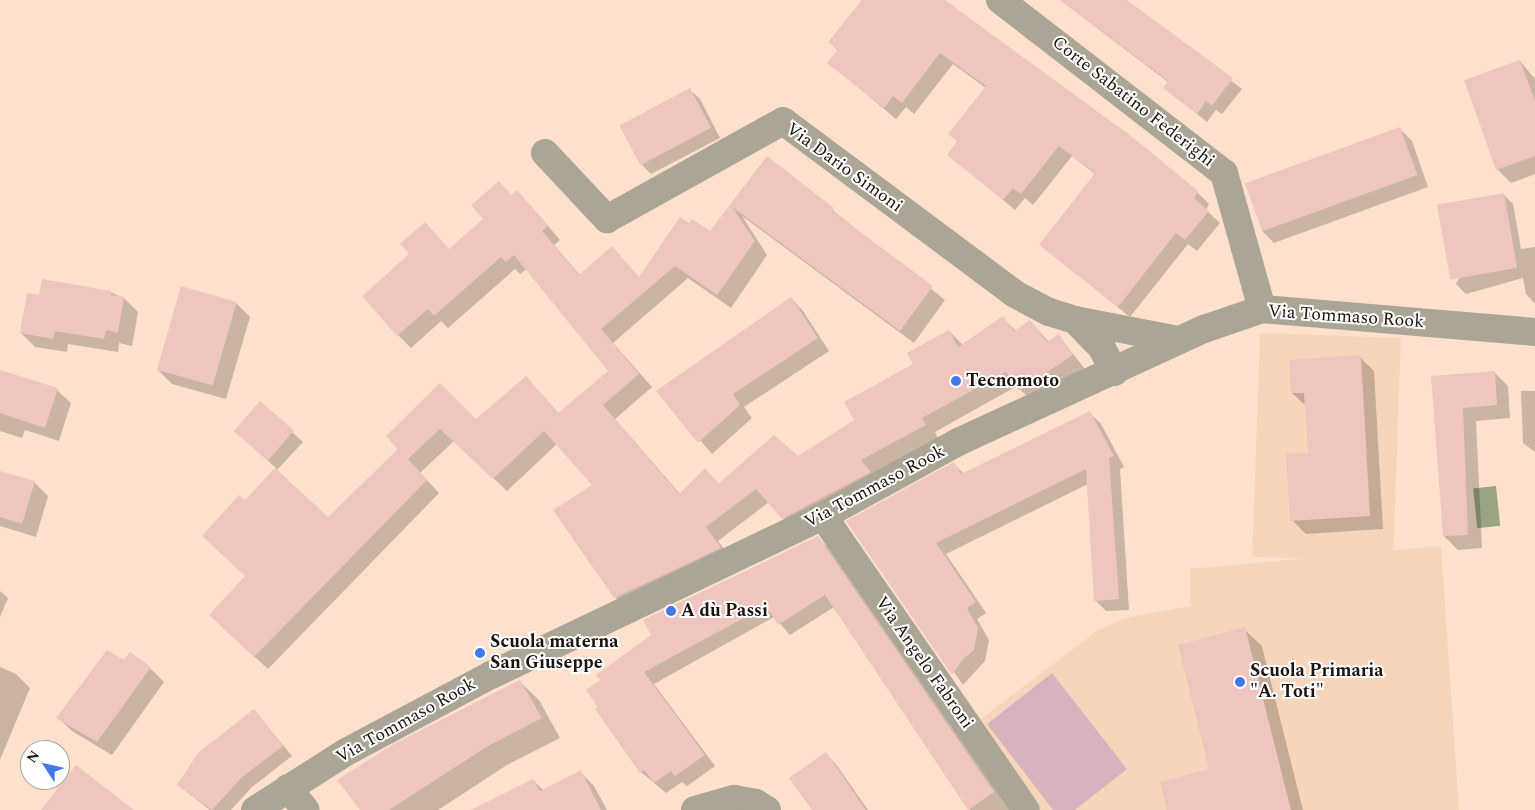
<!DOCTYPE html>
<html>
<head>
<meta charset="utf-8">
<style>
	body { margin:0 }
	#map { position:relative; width:1535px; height:810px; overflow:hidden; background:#fde1cd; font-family:Spectral,serif }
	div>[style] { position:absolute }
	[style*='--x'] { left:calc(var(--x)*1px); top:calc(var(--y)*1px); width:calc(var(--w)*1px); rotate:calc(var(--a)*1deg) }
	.built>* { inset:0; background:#f7d5bb; transform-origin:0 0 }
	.green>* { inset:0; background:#d8b3bf }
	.water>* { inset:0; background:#9aa382; transform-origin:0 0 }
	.shadow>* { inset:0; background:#0003 }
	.building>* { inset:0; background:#eec5bf; transform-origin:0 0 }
	.minor>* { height:28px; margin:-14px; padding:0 14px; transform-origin:14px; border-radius:14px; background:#aba596 }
	.dots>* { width:14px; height:14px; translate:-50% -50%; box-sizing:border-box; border:2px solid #fff; border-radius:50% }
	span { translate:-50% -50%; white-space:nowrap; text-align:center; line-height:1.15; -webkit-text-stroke:4px #fff; paint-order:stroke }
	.street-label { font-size:18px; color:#1c130c }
	.poi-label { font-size:18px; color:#1c130c; font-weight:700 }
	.left { translate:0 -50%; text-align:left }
	.north { position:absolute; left:20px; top:740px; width:50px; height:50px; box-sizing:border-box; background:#fff; border:1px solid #a4a19e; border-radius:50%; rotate:305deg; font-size:14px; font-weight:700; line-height:20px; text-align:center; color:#1c130c }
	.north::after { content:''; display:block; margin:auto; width:18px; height:22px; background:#4677e8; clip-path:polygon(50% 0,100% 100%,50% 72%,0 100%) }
</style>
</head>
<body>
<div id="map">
	<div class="built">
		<div style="left:1260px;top:333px;width:141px;height:224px;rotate:2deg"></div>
		<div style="clip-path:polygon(1441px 546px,1459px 810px,1033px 810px,973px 725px,1098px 630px,1125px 618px,1190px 606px,1190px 569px)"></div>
	</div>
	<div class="green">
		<div style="clip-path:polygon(1052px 673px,1127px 769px,1075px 810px,1053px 810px,987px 724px)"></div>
	</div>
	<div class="water">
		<div style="left:1496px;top:486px;width:40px;height:23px;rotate:84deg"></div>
	</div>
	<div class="shadow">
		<div style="clip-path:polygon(878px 0,944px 0,1197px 192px,1209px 204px,1206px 210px,1220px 223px,1197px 251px,1188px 244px,1130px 317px,1041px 245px,1095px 174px,1072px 156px,1033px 205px,1025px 198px,1015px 210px,948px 154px,958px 142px,949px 134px,986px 88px,953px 64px,914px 114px,906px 107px,896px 119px,829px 63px,838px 51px,829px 42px)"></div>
		<div style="clip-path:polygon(1060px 0,1125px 0,1242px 89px,1222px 114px,1216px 110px,1207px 122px,1165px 88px,1168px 82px)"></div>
		<div style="clip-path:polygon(1520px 61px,1535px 79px,1535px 174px,1511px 183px,1497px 169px)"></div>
		<div style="clip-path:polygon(690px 90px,700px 99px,720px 138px,651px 174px,642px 165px)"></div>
		<div style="clip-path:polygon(1400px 129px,1412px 141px,1428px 187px,1274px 243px,1262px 231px)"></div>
		<div style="clip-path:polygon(767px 158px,945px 300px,914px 343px,742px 216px,767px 255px,731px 308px,688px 278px,613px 343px,652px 387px,615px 419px,680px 494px,705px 470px,720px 485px,798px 457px,856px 420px,949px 331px,963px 345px,1003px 318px,1016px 331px,1030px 321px,1049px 342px,1059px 336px,1085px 369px,1033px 403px,1017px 386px,935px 432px,938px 438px,796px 531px,769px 502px,718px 541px,733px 561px,628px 610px,615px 597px,594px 486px,557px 444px,507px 491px,454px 441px,420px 473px,439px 493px,268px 669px,223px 628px,246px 576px,245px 502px,276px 468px,245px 440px,260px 403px,303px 442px,276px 471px,328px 519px,403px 456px,388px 436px,476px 420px,539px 391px,559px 414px,610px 371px,527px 269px,520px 274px,515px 269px,448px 328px,441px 321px,411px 348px,398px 335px,450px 250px,485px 219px,499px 183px,512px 196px,530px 205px,560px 240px,554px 245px,580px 275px,640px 278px,710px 233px)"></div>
		<div style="clip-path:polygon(1504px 195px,1513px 204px,1521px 249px,1535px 247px,1535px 304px,1526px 294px,1523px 278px,1466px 294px,1456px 284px)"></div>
		<div style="clip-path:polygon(110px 292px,124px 298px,138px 312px,132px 346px,119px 343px,118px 352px,68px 344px,67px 352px,35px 347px,21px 333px,40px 296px)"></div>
		<div style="clip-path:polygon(791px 298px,803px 311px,829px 351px,744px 407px,752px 418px,712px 454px,658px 391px)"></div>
		<div style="clip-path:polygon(236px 303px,250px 317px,226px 399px,172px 384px,158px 370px)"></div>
		<div style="clip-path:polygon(1360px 357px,1374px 371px,1383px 529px,1306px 534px,1292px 520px,1309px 454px,1306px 406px,1292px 393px)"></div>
		<div style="clip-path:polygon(1494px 372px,1508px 386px,1510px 418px,1476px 421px,1482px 548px,1458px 550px,1444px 536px,1433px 377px)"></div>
		<div style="clip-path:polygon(0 378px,57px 390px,71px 403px,59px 441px,25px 430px,22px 438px,0 431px)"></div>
		<div style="clip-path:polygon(1521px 391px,1535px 391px,1535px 452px,1523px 443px)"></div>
		<div style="clip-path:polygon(1090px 413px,1101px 424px,1124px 467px,1120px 469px,1129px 610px,1106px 611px,1095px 600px,1088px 484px,946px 554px,986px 613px,977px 619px,989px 640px,985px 661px,963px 685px,848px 522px,954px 464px,964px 474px)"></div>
		<div style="clip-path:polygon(0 472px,34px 482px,48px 496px,36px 537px,0 526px)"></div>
		<div style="clip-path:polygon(817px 537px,828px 548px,1009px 810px,970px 810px,834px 607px,790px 635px,774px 617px,654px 684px,715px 766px,687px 786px,682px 782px,666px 793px,641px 772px,587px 690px)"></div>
		<div style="clip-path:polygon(0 591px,8px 598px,0 617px)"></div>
		<div style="clip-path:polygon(1244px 629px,1262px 646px,1303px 810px,1168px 810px,1211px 770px)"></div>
		<div style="clip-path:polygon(0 667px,16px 674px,30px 688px,0 760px)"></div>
		<div style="clip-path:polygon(150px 668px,164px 682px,112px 755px,72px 731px,58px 718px)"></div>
		<div style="clip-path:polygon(519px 681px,539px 700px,560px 738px,507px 765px,438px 810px,362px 810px)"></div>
		<div style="clip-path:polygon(254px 710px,292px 756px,252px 787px,231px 810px,210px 810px,178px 785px)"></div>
		<div style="clip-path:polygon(826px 754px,835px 763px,868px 810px,813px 810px)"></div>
		<div style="clip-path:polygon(580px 772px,594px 786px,607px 810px,491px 810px,533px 780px,543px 790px)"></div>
	</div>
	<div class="building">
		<div style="clip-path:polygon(862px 0,945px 0,1131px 136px,1198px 191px,1194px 198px,1209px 211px,1185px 240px,1176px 233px,1118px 307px,1039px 245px,1095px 173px,1059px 146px,1021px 194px,1013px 188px,1003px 200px,947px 155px,957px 141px,948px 134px,986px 86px,940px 53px,902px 103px,893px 96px,884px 108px,827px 63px,838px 50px,828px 42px)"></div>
		<div style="clip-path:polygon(1060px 0,1127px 0,1233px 78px,1212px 106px,1206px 101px,1197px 114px,1163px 88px,1168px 81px)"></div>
		<div style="clip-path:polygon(1520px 60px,1535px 101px,1535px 156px,1496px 170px,1464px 80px)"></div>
		<div style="left:690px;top:88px;width:45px;height:80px;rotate:62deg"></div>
		<div style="left:1400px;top:127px;width:51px;height:165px;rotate:70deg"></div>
		<div style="clip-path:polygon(767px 156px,834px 208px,832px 211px,933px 286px,900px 331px,732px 207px,755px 241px,717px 295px,675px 266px,601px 329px,639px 374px,603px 405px,679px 494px,705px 468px,718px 484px,774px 435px,798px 456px,854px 420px,844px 402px,913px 364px,907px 353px,949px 330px,958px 347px,1003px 316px,1014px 331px,1030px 320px,1047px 342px,1059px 334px,1073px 355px,1019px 391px,1006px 372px,922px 418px,926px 425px,861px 460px,871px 472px,782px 519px,756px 489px,706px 527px,721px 548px,614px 598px,553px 510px,592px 485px,544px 431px,493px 479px,440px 429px,408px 459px,427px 480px,254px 657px,209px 615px,245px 576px,202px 536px,239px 495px,245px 500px,275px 468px,328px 517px,398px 449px,400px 452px,386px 436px,440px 383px,476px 419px,526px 376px,558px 413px,608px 371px,514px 255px,506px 262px,501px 257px,434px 316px,428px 309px,397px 336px,362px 296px,409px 254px,400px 244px,425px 222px,449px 249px,483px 219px,471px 205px,499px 181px,511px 195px,517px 190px,548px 226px,542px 231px,579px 275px,612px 246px,639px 277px,680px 217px,689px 223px,692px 219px,710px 231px)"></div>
		<div style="left:1504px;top:193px;width:76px;height:68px;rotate:80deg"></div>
		<div style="clip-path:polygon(42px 279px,111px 291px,111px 295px,124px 297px,118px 333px,106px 330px,104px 339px,55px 331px,53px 339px,20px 333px,27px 293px,39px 295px)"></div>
		<div style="left:181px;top:286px;width:58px;height:87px;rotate:16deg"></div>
		<div style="clip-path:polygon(791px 297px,818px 338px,733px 394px,740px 405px,698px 443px,656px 391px)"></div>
		<div style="clip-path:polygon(1361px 355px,1370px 516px,1290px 521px,1286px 454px,1308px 453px,1304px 393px,1291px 393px,1289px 360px)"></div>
		<div style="clip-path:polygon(0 370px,58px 388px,45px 428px,0 413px)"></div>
		<div style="clip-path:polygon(1495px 371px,1497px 405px,1463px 408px,1468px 535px,1443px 536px,1431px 376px)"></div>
		<div style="left:260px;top:401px;width:45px;height:40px;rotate:41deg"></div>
		<div style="clip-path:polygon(1090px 411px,1114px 456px,1109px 458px,1119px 599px,1094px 601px,1086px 469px,936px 543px,976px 602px,967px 608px,978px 628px,974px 650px,963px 659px,952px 675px,846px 521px,954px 462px,961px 474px)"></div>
		<div style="clip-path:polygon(0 471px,35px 481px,22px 524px,0 517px)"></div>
		<div style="clip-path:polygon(818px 536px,994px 792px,968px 810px,825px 595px,778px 625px,766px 606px,644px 672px,705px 755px,675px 776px,671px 771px,654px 783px,644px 770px,640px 773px,595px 709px,598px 707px,586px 690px,600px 680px,596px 675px,651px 635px,643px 620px)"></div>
		<div style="clip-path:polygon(1245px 627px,1291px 810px,1167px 810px,1160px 782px,1209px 769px,1178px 645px)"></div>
		<div style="clip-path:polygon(107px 650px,124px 660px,130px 652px,151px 667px,97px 742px,56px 718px)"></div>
		<div style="clip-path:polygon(520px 680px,542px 718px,488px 746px,389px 810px,360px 810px,337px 780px,392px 745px)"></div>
		<div style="clip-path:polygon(254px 709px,283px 746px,242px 777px,212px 810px,177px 785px,198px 753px)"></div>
		<div style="clip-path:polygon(826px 752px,866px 810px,812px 810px,789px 778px)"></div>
		<div style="clip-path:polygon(76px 765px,134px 810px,41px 810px)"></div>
		<div style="clip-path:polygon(581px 770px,601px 810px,471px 810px,533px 779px,540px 791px)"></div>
	</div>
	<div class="minor">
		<div style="--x:1000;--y:0;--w:283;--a:37.7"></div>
		<div style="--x:1224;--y:173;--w:141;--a:74.4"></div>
		<div style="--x:545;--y:153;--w:91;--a:46.8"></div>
		<div style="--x:607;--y:219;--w:201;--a:-29.1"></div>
		<div style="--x:783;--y:121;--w:289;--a:36.7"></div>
		<div style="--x:1015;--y:294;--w:38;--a:28"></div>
		<div style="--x:1049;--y:312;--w:27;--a:17"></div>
		<div style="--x:1075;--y:320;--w:105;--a:11"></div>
		<div style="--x:1075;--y:320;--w:39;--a:46"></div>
		<div style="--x:1102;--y:348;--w:27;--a:63"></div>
		<div style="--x:823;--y:516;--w:357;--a:55.4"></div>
		<div style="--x:288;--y:788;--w:28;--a:51"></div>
		<div style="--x:255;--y:810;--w:108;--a:-32.5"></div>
		<div style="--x:346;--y:752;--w:164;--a:-28"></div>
		<div style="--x:491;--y:675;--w:368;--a:-25.6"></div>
		<div style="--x:823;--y:516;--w:154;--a:-28.7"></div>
		<div style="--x:958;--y:442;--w:271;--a:-24.7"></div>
		<div style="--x:1204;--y:329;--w:61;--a:-19"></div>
		<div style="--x:1262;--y:309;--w:274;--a:4.8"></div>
		<div style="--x:695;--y:810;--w:41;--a:-15.8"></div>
		<div style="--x:734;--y:799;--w:22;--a:10"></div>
		<div style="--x:756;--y:803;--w:13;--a:32"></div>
	</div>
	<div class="dots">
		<div style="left:956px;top:381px;background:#4677e8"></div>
		<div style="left:671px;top:611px;background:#4677e8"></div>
		<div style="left:480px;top:653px;background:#4677e8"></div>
		<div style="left:1240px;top:682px;background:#4677e8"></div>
	</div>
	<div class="street-label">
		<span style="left:1133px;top:102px;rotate:38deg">Corte Sabatino Federighi</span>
		<span style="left:844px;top:168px;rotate:36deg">Via Dario Simoni</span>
		<span style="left:1346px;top:317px;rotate:4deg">Via Tommaso Rook</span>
		<span style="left:875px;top:487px;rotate:-28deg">Via Tommaso Rook</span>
		<span style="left:924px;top:663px;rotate:55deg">Via Angelo Fabroni</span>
		<span style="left:406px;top:721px;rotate:-29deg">Via Tommaso Rook</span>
	</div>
	<div class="poi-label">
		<span class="left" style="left:966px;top:381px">Tecnomoto</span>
		<span class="left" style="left:681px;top:611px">A dù Passi</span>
		<span class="left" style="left:490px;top:653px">Scuola materna<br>San Giuseppe</span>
		<span class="left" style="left:1250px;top:682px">Scuola Primaria<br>"A. Toti"</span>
	</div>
	<div class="north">N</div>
</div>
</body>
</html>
